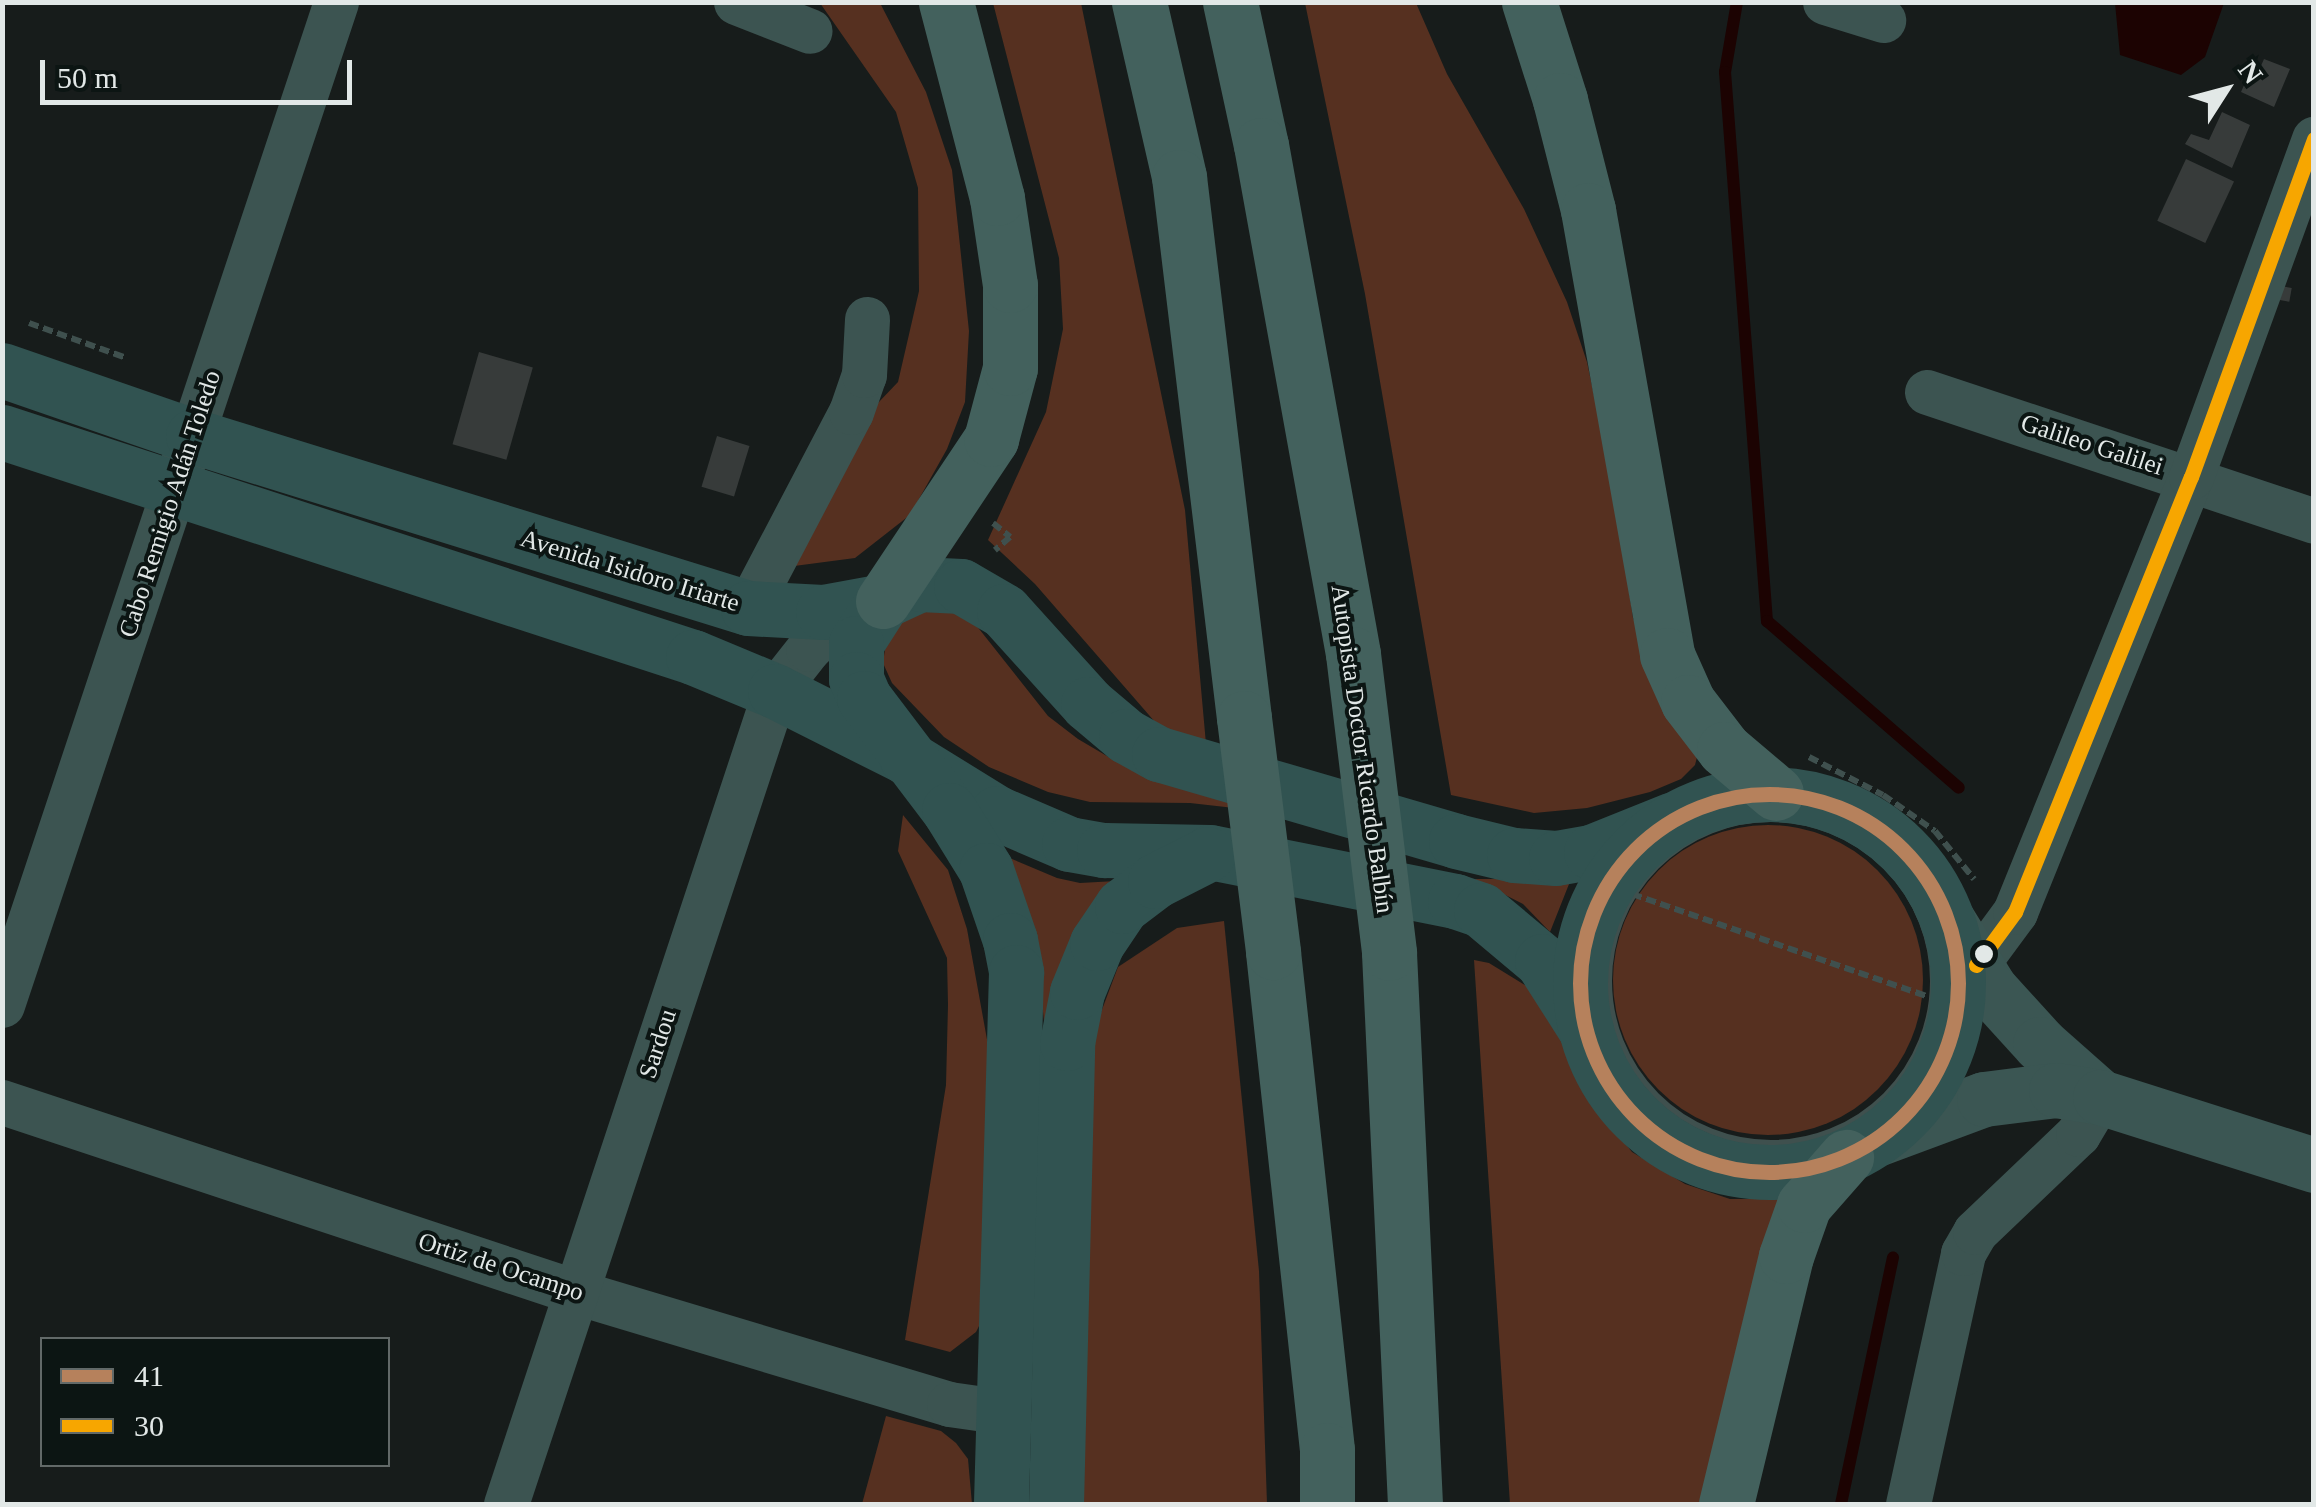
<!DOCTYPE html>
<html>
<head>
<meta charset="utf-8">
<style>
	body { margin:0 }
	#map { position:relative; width:2316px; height:1507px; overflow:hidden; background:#171c1b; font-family:"Times New Roman",serif }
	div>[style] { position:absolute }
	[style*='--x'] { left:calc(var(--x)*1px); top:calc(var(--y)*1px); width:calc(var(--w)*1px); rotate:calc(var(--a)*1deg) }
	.green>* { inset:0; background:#563020 }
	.round { border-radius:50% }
	.water>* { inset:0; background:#1c0302 }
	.stream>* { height:12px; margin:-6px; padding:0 6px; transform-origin:6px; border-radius:6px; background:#1c0302 }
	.building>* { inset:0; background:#373b3a; transform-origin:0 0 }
	.path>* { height:6px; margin-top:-3px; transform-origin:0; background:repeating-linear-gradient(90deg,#3f504e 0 10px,transparent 0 15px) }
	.path>.ring { margin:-3px; padding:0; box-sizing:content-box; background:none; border:6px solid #3f504e; border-radius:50% }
	.street>* { height:45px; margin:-22.5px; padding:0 22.5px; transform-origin:22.5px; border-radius:22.5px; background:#3c5451 }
	.secondary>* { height:55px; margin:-27.5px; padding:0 27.5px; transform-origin:27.5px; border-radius:27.5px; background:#3b5653 }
	.primary>* { height:55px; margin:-27.5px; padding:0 27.5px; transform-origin:27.5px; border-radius:27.5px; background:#315351 }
	.primary>.ring { margin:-27.5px; padding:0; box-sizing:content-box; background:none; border:55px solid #315351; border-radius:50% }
	.highway>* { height:55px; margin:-27.5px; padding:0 27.5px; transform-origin:27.5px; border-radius:27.5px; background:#43615d }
	.highway-bridge>* { height:55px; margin:-27.5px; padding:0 27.5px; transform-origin:27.5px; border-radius:27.5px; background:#43615d }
	.bus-1>* { height:15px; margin:-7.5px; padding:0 7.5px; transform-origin:7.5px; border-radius:7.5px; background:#b6815c }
	.bus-1>.ring { margin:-7.5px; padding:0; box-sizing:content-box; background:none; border:15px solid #b6815c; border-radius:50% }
	.bus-2>* { height:15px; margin:-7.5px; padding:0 7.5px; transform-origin:7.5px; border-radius:7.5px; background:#f7a600 }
	.dots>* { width:28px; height:28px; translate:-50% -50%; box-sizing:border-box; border:5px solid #0c1513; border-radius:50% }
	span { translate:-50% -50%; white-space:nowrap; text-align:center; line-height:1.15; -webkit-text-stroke:8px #0c1513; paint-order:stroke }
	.street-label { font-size:25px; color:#e2e8e7 }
	.frame { position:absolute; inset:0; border:5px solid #e2e8e7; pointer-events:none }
	.legend { position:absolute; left:40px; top:1337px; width:350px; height:130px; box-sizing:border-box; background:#0c1513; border:2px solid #626968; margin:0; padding:12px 18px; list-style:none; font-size:30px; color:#e2e8e7 }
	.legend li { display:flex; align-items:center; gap:20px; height:50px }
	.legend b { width:50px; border:2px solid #626968 }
	.north { position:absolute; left:2176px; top:40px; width:100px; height:100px; -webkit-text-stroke:8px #0c1513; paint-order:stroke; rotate:54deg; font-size:28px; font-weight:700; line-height:40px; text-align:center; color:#e2e8e7 }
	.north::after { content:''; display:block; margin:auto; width:35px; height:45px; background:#e2e8e7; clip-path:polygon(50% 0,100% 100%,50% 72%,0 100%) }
	.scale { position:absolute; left:40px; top:60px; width:312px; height:45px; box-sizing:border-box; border:5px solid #e2e8e7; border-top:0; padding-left:12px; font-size:30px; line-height:35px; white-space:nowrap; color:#e2e8e7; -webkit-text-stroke:8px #0c1513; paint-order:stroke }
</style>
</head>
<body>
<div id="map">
	<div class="green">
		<div style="clip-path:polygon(820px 3px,880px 3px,926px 92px,952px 170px,969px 331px,965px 402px,947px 449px,910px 515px,855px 558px,779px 568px,857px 425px,898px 382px,919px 291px,918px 188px,896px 112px)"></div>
		<div style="clip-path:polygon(993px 3px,1081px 3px,1185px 510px,1207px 755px,1162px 730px,1035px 584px,988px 540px,1046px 412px,1063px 329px,1059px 258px)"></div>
		<div style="clip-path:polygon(1305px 3px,1416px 3px,1447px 74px,1524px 209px,1567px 302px,1587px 362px,1615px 495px,1633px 618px,1698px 753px,1695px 765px,1681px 779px,1650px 792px,1587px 808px,1534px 813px,1451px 795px,1365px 294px)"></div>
		<div style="clip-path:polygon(936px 608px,954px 611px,976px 625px,1048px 716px,1078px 739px,1117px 762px,1252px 810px,1190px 803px,1090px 802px,1048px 792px,989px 767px,944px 737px,892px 683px,883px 663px,886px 642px,895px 626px,912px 614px)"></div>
		<div style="clip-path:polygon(903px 815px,948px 870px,967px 929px,988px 1045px,982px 1320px,976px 1332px,950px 1352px,905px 1340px,946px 1085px,948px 1005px,947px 958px,898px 851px)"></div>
		<div class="round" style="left:1613px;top:825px;width:310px;height:310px"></div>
		<div style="clip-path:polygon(1000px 854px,1057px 878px,1080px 883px,1116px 881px,1046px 1041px,1038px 963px)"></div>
		<div style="clip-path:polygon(1573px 874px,1550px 932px,1523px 904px,1474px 879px,1554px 879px)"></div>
		<div style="clip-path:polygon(1224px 921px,1259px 1271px,1267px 1504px,1076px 1504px,1094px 1031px,1118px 967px,1177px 928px)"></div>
		<div style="clip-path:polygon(1474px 960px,1489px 963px,1533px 990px,1556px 1021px,1591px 1101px,1632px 1152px,1685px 1184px,1730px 1199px,1783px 1199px,1699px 1504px,1510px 1504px)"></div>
		<div style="clip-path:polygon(886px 1416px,941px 1431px,956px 1443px,968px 1459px,972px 1504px,862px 1504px)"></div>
	</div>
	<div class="water">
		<div style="clip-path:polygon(2115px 3px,2115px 2px,2224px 3px,2205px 57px,2181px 75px,2120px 55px)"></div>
	</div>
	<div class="stream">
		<div style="--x:1737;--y:2;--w:71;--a:99.7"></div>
		<div style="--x:1725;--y:72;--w:551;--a:85.63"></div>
		<div style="--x:1767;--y:621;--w:254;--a:41"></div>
		<div style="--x:1841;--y:1504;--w:252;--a:-78.1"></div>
	</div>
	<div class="building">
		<div style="clip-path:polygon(2264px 59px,2290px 69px,2274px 107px,2241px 92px,2253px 65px,2260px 68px)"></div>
		<div style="clip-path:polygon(2222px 112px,2250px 125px,2232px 168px,2185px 144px,2191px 134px,2209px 140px)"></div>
		<div style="left:2186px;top:159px;width:53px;height:68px;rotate:25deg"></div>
		<div style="left:2275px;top:285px;width:17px;height:14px;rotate:10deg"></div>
		<div style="left:479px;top:352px;width:56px;height:96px;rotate:16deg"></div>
		<div style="left:717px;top:436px;width:34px;height:53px;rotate:17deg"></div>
	</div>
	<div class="path">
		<div style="--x:29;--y:323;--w:104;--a:19.7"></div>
		<div style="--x:993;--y:523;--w:22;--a:39"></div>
		<div style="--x:1010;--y:537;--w:20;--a:139"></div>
		<div style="--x:1809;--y:757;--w:83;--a:27.2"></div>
		<div style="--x:1883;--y:795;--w:63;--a:34.7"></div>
		<div style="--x:1935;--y:831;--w:62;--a:50.9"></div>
		<div class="ring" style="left:1609px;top:819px;width:318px;height:318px"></div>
		<div style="--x:1632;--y:894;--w:318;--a:19.1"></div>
	</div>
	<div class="street">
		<div style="--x:736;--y:2;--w:79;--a:21.4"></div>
		<div style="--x:1825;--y:2;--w:61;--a:17.2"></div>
		<div style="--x:1927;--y:392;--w:408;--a:18.4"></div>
		<div style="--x:748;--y:608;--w:221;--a:-62.3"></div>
		<div style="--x:851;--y:412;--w:39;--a:-71"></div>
		<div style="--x:864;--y:375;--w:56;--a:-86.9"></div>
		<div style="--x:1976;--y:965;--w:66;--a:-53.7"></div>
		<div style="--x:2015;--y:912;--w:469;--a:-68"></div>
		<div style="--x:2191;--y:477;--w:360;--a:-70"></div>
		<div style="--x:2;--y:1005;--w:1057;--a:-71.58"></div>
		<div style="--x:2;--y:1102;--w:605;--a:18.32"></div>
		<div style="--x:576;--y:1292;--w:389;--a:16.7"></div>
		<div style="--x:949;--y:1404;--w:57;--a:8.1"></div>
		<div style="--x:506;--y:1504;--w:856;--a:-71.69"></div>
		<div style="--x:775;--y:691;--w:53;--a:-51.8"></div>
		<div style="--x:808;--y:649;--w:59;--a:-43.6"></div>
		<div style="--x:1908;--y:1504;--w:257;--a:-77.6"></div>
		<div style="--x:1963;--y:1253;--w:24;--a:-60"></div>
		<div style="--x:1975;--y:1232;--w:142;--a:-43.6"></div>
		<div style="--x:2078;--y:1134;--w:43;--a:-59.3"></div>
	</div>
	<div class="secondary">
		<div style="--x:1948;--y:921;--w:80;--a:58.3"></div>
		<div style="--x:1990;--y:989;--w:74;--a:47.7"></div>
		<div style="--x:2040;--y:1044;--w:80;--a:41.5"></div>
		<div style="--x:1879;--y:1138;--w:112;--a:-20.4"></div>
		<div style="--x:1984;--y:1099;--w:73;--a:-7.1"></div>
		<div style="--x:2056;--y:1090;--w:45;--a:9"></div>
		<div style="--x:2100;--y:1097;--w:225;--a:17.6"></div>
	</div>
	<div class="primary">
		<div style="--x:2;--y:370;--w:202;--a:19.1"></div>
		<div style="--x:193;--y:436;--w:581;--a:17.22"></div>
		<div style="--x:748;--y:608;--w:75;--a:3.1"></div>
		<div style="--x:823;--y:612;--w:61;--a:-10.4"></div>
		<div style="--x:883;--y:601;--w:41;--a:-24.7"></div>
		<div style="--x:920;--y:584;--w:41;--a:2.8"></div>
		<div style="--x:961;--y:586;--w:50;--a:30.2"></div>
		<div style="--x:1004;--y:611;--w:125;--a:47.9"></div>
		<div style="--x:1088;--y:704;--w:50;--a:40.1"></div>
		<div style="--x:1126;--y:736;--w:38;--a:29"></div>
		<div style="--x:1159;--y:754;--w:309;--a:16.3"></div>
		<div style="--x:1456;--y:841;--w:60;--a:13.6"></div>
		<div style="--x:1514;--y:855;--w:42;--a:4.1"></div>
		<div style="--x:1556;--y:858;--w:36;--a:-10"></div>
		<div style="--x:1591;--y:852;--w:88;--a:-21.9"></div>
		<div style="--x:2;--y:432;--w:727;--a:18.04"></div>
		<div style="--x:693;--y:657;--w:89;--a:22.5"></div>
		<div style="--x:775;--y:691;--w:147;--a:26.7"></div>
		<div style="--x:906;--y:757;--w:107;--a:31.6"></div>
		<div style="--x:997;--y:813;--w:78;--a:23.3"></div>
		<div style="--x:1069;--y:844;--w:36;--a:10"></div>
		<div style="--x:1104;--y:850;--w:106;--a:1.1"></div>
		<div style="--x:1210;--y:852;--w:250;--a:11.3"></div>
		<div style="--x:1455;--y:901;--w:28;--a:19"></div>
		<div style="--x:1481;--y:910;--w:80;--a:39.9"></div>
		<div style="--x:1542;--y:961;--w:82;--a:57.5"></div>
		<div style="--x:883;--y:601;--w:50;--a:122.7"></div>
		<div style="--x:856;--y:643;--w:36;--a:90"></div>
		<div style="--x:856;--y:679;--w:21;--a:67"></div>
		<div style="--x:864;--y:698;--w:141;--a:52.8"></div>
		<div style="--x:949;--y:810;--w:70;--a:58.3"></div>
		<div style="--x:986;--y:870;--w:74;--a:71.1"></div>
		<div style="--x:1010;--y:940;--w:33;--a:79"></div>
		<div style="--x:1016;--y:972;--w:532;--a:91.62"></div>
		<div class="ring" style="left:1580px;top:794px;width:323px;height:323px"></div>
		<div style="--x:1056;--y:1504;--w:461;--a:-88.6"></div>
		<div style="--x:1067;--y:1043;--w:52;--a:-78.9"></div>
		<div style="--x:1077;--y:992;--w:53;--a:-67.8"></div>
		<div style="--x:1097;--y:943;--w:45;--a:-56"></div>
		<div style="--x:1122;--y:906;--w:41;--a:-37.1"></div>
		<div style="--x:1155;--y:881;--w:59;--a:-27"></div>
	</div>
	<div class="highway">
		<div style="--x:1139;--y:2;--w:180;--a:77.1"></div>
		<div style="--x:1179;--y:177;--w:545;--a:83.15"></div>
		<div style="--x:1230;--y:2;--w:146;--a:77.8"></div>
		<div style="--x:1261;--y:145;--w:517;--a:79.75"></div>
		<div style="--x:1529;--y:2;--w:103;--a:72.4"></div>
		<div style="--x:1560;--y:100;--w:114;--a:75.7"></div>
		<div style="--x:1588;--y:210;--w:452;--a:79.9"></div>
		<div style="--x:1667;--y:655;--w:51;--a:65.9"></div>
		<div style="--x:1688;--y:702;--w:59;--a:52.5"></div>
		<div style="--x:1724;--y:749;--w:68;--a:40.2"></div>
		<div style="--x:883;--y:601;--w:195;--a:-56.3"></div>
		<div style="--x:991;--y:439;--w:73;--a:-75"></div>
		<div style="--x:1010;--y:368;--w:83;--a:-90"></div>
		<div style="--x:1010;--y:285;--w:88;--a:-98.5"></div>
		<div style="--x:997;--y:198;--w:203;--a:-104.6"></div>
		<div style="--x:1273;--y:952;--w:501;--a:83.81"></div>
		<div style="--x:1327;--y:1450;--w:54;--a:90"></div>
		<div style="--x:1389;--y:953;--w:552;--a:87.3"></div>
		<div style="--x:1726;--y:1504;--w:255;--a:-76.4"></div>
		<div style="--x:1786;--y:1256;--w:54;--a:-70.6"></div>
		<div style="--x:1804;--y:1205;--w:64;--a:-48.8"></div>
	</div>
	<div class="highway-bridge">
		<div style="--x:1353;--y:654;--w:301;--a:83.1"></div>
		<div style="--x:1244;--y:718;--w:236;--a:82.9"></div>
	</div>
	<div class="bus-1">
		<div class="ring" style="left:1580px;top:794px;width:363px;height:363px"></div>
	</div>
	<div class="bus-2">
		<div style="--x:1976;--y:965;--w:66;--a:-53.7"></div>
		<div style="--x:2015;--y:912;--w:469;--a:-68"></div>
		<div style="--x:2191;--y:477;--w:360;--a:-70"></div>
	</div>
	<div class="dots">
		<div style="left:1984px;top:954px;background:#e2e8e7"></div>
	</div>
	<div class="street-label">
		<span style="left:2092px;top:445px;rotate:18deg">Galileo Galilei</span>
		<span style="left:170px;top:504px;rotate:-72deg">Cabo Remigio Adán Toledo</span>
		<span style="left:630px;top:571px;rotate:17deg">Avenida Isidoro Iriarte</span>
		<span style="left:1362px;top:749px;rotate:82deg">Autopista Doctor Ricardo Balbín</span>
		<span style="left:658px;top:1044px;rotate:-72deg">Sardou</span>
		<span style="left:501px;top:1267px;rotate:18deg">Ortiz de Ocampo</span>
	</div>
	<div class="frame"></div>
	<ul class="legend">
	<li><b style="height:12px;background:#b6815c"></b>41</li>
	<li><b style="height:12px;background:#f7a600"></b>30</li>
	</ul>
	<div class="north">N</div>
	<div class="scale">50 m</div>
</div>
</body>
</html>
